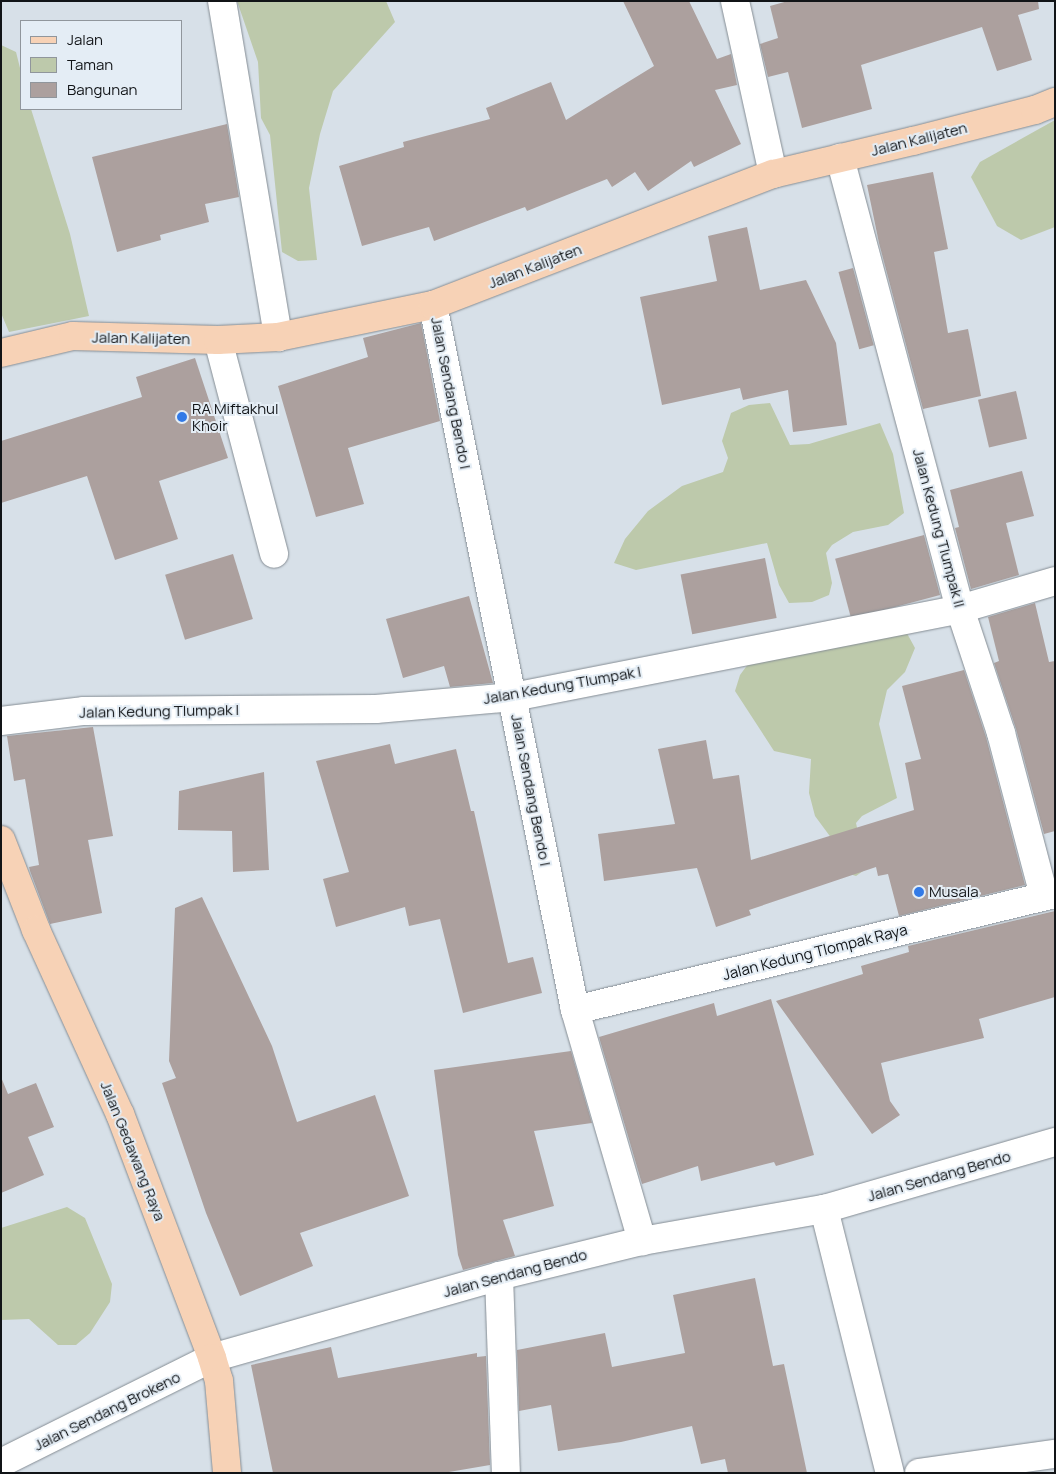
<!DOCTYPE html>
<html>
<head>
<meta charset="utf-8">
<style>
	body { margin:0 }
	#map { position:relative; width:1056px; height:1474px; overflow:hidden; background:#d7e0e8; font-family:Manrope,sans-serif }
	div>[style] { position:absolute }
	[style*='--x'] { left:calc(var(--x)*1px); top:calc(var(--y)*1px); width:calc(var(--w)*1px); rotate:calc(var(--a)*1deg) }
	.green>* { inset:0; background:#bdc9ab }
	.building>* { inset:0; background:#aca09e; transform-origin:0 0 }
	.roads { filter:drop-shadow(0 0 1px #858d94) drop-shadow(0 0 1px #858d94) }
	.street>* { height:28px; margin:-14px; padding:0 14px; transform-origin:14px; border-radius:14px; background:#fff }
	.secondary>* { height:28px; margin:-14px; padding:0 14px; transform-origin:14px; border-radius:14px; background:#f7d2b6 }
	.dots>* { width:14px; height:14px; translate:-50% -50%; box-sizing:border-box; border:2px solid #e4edf5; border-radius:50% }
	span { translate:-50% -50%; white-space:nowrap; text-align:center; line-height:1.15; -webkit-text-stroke:4px #e4edf5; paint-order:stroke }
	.street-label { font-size:15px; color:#111417 }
	.poi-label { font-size:15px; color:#111417 }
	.left { translate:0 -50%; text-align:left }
	.frame { position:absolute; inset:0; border:2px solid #111417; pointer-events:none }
	.legend { position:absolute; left:20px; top:20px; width:162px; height:90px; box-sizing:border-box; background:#e4edf5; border:1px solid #90969c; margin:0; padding:6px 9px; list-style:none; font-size:15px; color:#111417 }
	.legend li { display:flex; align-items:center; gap:10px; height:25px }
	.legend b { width:25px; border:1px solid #90969c }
</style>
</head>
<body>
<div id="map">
	<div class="green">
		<div style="clip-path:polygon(237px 1px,386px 1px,395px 22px,333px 91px,320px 134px,309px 188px,317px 260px,298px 261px,282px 252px,270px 135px,261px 118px,258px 62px)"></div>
		<div style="clip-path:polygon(1px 45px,16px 52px,21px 72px,21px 109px,31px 109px,70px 234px,89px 316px,9px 332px,1px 313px)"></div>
		<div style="clip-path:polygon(1055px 120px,1055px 227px,1021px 240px,997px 226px,971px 177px,980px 162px)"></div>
		<div style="clip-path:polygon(770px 403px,790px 445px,809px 444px,880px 423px,893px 454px,904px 513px,888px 525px,853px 532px,832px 545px,826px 553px,832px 583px,829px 595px,812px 602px,789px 603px,779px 585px,767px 543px,636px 570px,614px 563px,625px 539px,648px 511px,682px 486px,723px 472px,728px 458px,722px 441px,731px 413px,749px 405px)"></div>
		<div style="clip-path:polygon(903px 626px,915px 648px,905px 672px,887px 690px,879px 724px,897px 798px,862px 816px,856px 823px,866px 869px,856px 876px,843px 872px,832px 839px,815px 816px,809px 793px,811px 759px,774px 751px,735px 691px,740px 675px,754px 656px)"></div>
		<div style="clip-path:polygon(67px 1207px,85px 1218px,112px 1284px,110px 1302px,90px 1333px,76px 1345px,58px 1345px,29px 1319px,1px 1320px,1px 1228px)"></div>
	</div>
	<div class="building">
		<div style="clip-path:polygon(623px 1px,689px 1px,717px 59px,731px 54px,737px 85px,715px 90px,741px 144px,694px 167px,691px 161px,648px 191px,635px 172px,612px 187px,607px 179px,527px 211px,525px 207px,434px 241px,429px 227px,362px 246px,339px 166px,404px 147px,403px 142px,490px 119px,486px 108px,551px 82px,566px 120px,654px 66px)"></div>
		<div style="clip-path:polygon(788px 1px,1038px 1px,1039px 9px,1018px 15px,1032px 60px,997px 71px,982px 27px,861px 65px,872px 109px,802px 128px,788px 72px,768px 77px,760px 44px,778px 38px,770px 6px)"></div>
		<div style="clip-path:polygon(227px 124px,239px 197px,205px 204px,209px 222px,160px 235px,161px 240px,117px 252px,92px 157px)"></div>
		<div style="clip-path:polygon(933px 172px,948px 249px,934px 252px,948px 333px,968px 329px,981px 396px,923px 409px,879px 243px,867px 185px)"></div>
		<div style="clip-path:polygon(747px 227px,760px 290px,806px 280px,836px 343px,847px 425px,793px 432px,788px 390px,743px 400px,740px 388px,662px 405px,640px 297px,717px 281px,708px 236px)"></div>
		<div style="left:853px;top:268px;width:80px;height:15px;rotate:75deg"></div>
		<div style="clip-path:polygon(421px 323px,440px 421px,348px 448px,364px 504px,316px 517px,278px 386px,368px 357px,363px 338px)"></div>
		<div style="clip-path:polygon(195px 358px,228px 458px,159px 481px,178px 539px,115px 560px,87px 476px,1px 503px,1px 441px,142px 397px,136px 377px)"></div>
		<div style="left:1016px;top:391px;width:49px;height:39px;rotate:77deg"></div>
		<div style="clip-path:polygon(1022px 471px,1034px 516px,1006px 523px,1019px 575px,971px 589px,955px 528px,959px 527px,950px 490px)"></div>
		<div style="left:924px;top:535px;width:62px;height:92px;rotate:75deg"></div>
		<div style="left:233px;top:554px;width:68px;height:71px;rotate:73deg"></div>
		<div style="left:765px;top:558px;width:61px;height:86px;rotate:79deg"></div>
		<div style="clip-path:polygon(469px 596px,493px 683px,450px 687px,444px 666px,403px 678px,386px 619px)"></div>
		<div style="clip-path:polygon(1035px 603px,1049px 662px,1055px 661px,1055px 831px,1044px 834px,1016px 729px,994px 663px,999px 661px,988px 617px)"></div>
		<div style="clip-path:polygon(964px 670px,986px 737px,1025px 885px,899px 916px,888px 874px,878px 876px,876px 867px,749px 910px,751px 915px,716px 927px,697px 868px,604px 881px,598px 834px,675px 824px,658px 749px,706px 740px,713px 779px,739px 775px,751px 860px,914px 810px,905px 763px,921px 759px,902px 686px)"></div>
		<div style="clip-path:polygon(93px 727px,113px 836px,88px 840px,102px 913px,50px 924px,30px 871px,29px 867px,39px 865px,25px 779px,14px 781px,7px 736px)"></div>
		<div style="clip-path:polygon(390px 744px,395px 764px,456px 749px,471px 811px,474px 811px,508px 963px,533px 957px,542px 993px,463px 1013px,440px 919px,409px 926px,405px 907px,336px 927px,323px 879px,349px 872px,316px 761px)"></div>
		<div style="clip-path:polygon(264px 772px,269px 870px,233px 872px,232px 831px,178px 830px,179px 791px)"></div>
		<div style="clip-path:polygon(202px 897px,272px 1046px,297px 1122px,375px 1095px,409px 1196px,300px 1233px,313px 1266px,240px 1296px,206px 1213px,162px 1083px,176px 1078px,169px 1061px,175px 908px)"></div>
		<div style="clip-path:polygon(1055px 911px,1055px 997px,979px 1019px,984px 1038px,881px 1063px,890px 1101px,900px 1115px,872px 1134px,776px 1001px,863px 974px,861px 966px,909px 952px,908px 946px)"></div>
		<div style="clip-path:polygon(771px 999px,814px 1155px,776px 1166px,774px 1162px,701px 1181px,698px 1166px,642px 1184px,599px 1037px,714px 1003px,717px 1016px)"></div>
		<div style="clip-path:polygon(571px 1051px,592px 1123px,534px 1131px,554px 1206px,503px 1220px,515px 1256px,463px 1270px,458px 1255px,434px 1070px)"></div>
		<div style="clip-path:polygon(1px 1077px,8px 1094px,36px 1083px,54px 1127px,28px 1137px,44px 1175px,1px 1193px)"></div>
		<div style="clip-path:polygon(755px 1278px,773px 1366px,784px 1364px,807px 1473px,728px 1473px,725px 1459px,701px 1464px,692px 1426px,621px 1442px,558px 1451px,551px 1405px,519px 1411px,517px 1350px,605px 1333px,612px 1367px,685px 1353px,673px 1295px)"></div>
		<div style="clip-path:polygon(331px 1347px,338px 1378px,477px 1353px,477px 1357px,486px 1356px,490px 1465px,443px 1473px,273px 1473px,251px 1365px)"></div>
	</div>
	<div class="roads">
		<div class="street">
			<div style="--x:222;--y:1;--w:341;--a:80.5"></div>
			<div style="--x:735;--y:1;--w:177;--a:77.6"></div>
			<div style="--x:840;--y:158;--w:467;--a:75.1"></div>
			<div style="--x:960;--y:609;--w:131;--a:71.7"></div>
			<div style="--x:1001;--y:733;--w:169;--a:75.2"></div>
			<div style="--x:433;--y:305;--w:719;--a:78.61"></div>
			<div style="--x:575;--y:1010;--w:241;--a:73.8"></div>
			<div style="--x:218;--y:340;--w:221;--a:75.3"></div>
			<div style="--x:1;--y:721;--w:84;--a:-6.9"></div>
			<div style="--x:84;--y:711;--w:292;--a:-0.4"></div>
			<div style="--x:376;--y:709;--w:138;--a:-5"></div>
			<div style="--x:513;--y:697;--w:456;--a:-11.1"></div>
			<div style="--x:960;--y:609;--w:99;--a:-16.4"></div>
			<div style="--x:575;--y:1010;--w:494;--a:-13.6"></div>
			<div style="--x:824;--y:1209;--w:272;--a:76"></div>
			<div style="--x:499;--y:1276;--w:197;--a:88"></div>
			<div style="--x:1;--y:1463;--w:236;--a:-26.5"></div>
			<div style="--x:212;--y:1358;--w:298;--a:-15.9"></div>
			<div style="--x:499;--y:1276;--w:147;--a:-13.8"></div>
			<div style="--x:642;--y:1241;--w:185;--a:-10"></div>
			<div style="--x:824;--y:1209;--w:241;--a:-16.2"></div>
			<div style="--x:919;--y:1473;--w:137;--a:-8"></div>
		</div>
		<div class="secondary">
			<div style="--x:1;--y:353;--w:74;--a:-13.3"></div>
			<div style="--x:73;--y:336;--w:145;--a:1.6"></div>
			<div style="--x:218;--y:340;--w:60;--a:-2.9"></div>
			<div style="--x:278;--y:337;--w:158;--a:-11.7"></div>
			<div style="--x:433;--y:305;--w:364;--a:-21.1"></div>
			<div style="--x:773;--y:174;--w:144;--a:-13.3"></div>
			<div style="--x:913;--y:141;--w:126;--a:-14.3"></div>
			<div style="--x:1035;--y:110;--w:22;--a:-22"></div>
			<div style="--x:1;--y:840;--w:97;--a:68.7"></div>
			<div style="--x:36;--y:930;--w:202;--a:65.5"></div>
			<div style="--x:120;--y:1114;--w:261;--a:69.3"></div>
			<div style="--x:212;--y:1358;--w:24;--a:73"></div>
			<div style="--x:219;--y:1381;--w:92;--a:85"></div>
		</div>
	</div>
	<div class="dots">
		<div style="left:182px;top:417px;background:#327ae7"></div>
		<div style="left:919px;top:892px;background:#327ae7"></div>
	</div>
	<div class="street-label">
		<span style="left:919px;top:139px;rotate:-14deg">Jalan Kalijaten</span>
		<span style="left:535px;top:266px;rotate:-21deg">Jalan Kalijaten</span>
		<span style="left:141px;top:338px;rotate:1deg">Jalan Kalijaten</span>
		<span style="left:451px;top:393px;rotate:79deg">Jalan Sendang Bendo I</span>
		<span style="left:939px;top:528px;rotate:75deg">Jalan Kedung Tlumpak II</span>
		<span style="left:562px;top:685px;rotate:-10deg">Jalan Kedung Tlumpak I</span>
		<span style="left:159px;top:711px;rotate:-1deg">Jalan Kedung Tlumpak I</span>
		<span style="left:531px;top:790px;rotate:79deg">Jalan Sendang Bendo I</span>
		<span style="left:815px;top:952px;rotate:-14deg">Jalan Kedung Tlompak Raya</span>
		<span style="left:133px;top:1151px;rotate:68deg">Jalan Gedawang Raya</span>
		<span style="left:939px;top:1176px;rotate:-16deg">Jalan Sendang Bendo</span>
		<span style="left:515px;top:1273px;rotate:-15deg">Jalan Sendang Bendo</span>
		<span style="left:107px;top:1411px;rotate:-26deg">Jalan Sendang Brokeno</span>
	</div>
	<div class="poi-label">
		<span class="left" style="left:192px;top:417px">RA Miftakhul<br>Khoir</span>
		<span class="left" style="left:929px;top:892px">Musala</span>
	</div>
	<div class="frame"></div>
	<ul class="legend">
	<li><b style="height:6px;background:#f7d2b6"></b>Jalan</li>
	<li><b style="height:14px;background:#bdc9ab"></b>Taman</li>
	<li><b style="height:14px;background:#aca09e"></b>Bangunan</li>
	</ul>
</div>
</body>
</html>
